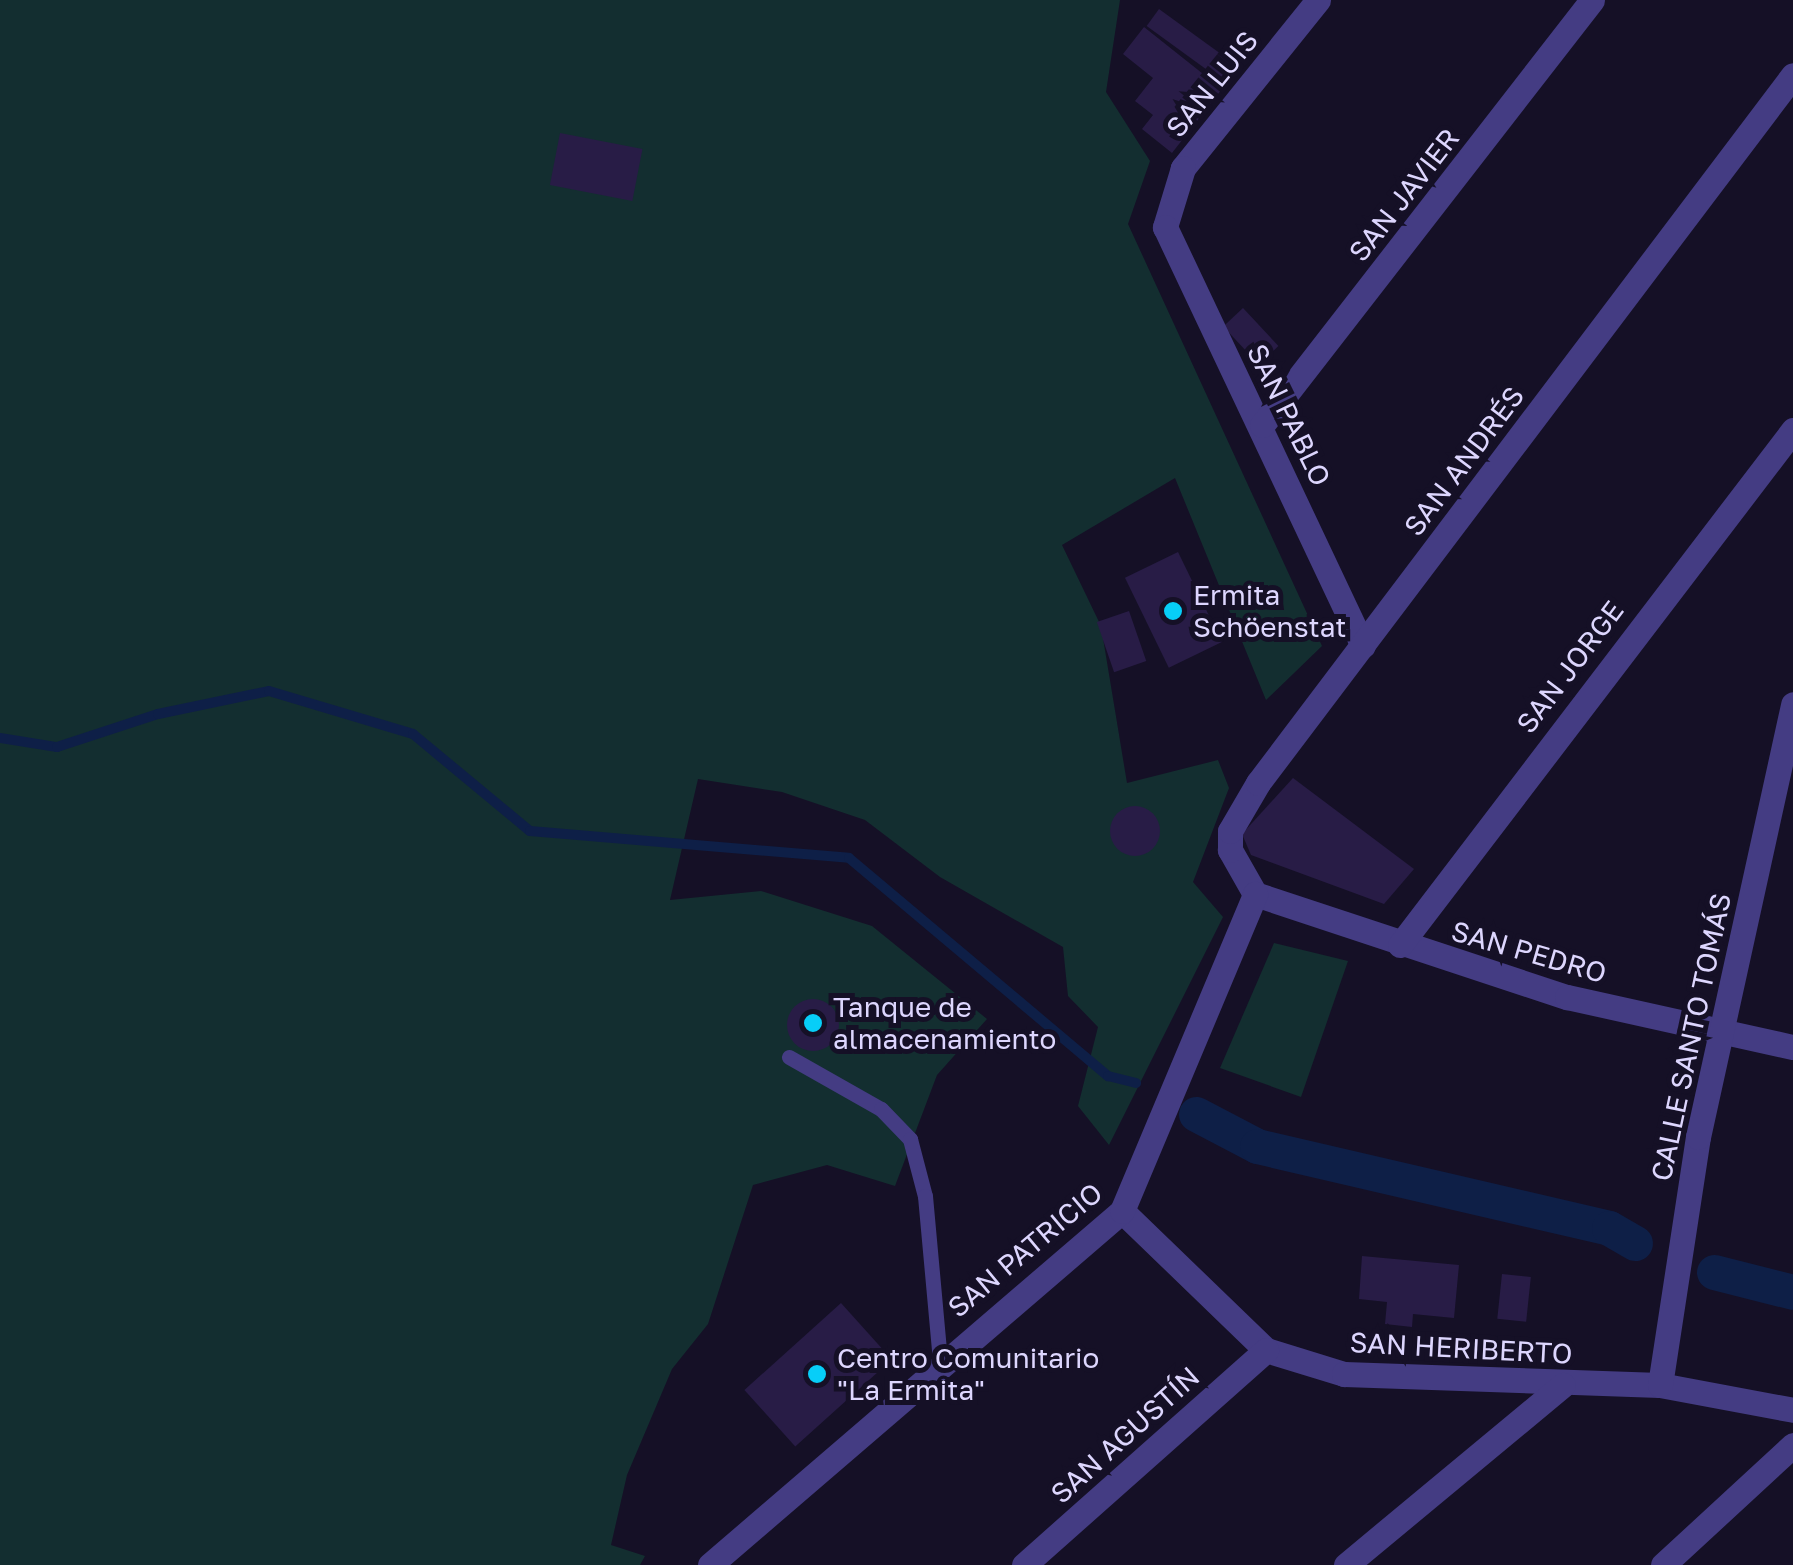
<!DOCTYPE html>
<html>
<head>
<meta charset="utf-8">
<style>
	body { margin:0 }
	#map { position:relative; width:1793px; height:1565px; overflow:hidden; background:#151026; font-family:"Golos Text",sans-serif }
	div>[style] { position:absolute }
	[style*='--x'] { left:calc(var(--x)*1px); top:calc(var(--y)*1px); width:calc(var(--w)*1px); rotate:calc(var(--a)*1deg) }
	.green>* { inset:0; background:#132e30 }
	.stream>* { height:10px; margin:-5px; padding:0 5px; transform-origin:5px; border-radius:5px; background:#0e1f47 }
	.canal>* { height:35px; margin:-17.5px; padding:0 17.5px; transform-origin:17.5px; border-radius:17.5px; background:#0e1f47 }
	.building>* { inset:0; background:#281c46; transform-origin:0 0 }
	.round { border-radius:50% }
	.service>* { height:15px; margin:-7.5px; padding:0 7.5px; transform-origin:7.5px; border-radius:7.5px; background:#443c83 }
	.minor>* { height:25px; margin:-12.5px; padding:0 12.5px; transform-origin:12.5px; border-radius:12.5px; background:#443c83 }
	.dots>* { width:28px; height:28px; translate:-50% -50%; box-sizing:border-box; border:5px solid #151026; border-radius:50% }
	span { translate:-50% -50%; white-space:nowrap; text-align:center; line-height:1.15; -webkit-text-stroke:10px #151026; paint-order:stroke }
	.street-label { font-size:28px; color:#ddd6fe }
	.poi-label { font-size:28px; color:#ddd6fe }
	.left { translate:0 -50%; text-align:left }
</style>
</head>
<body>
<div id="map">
	<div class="green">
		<div style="clip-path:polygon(0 0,1120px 0,1106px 92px,1150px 161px,1128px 224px,1322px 646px,1266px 700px,1175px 478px,1062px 545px,1101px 626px,1127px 783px,1218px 760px,1229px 788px,1193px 882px,1223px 917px,1109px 1145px,1078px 1106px,1098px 1027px,1068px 996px,1063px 947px,940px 877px,865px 820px,782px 792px,698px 779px,670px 900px,761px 891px,872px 926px,987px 1019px,937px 1075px,895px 1186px,827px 1165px,753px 1185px,708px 1324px,672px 1369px,627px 1475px,611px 1545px,645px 1556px,640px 1565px,0 1565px)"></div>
		<div style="clip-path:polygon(1274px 943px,1348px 961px,1301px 1097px,1220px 1068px)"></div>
	</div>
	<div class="stream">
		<div style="--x:0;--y:738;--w:58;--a:9"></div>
		<div style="--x:57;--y:747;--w:106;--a:-18.1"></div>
		<div style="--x:158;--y:714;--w:113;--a:-11.7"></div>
		<div style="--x:269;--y:691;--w:150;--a:16.6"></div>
		<div style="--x:413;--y:734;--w:152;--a:39.7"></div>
		<div style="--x:530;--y:831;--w:320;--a:4.8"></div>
		<div style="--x:849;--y:858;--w:339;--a:40.1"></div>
		<div style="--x:1108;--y:1076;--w:29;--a:14"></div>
	</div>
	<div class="canal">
		<div style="--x:1196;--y:1114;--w:69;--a:27.7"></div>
		<div style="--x:1257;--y:1146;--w:361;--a:13.1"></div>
		<div style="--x:1609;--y:1228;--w:30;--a:30"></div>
		<div style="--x:1714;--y:1272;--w:81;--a:14.2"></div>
	</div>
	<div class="building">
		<div style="left:1159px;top:9px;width:91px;height:21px;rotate:36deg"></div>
		<div style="clip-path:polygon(1144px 27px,1222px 89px,1172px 153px,1142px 129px,1153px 115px,1135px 101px,1153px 78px,1123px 54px)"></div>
		<div style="left:560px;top:133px;width:84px;height:53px;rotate:11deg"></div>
		<div style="left:1243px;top:308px;width:52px;height:27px;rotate:47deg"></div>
		<div style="left:1178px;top:552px;width:100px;height:59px;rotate:64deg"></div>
		<div style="left:1129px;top:611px;width:53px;height:34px;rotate:71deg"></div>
		<div style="clip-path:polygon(1293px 778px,1414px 869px,1384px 904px,1251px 855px,1242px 834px)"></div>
		<div class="round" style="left:1110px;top:806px;width:50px;height:50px"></div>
		<div class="round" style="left:787px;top:999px;width:52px;height:52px"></div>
		<div style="clip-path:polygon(1362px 1256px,1459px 1265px,1454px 1318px,1413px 1314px,1412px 1327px,1385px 1324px,1387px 1302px,1359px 1299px)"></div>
		<div style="left:1502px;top:1274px;width:29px;height:45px;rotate:6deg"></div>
		<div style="left:841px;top:1303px;width:76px;height:130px;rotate:48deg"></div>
	</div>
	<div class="service">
		<div style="--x:789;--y:1057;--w:106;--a:29.5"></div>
		<div style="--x:881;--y:1109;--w:42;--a:46"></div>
		<div style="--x:910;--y:1139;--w:59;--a:75.3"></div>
		<div style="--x:925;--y:1196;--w:167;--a:84.8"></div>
	</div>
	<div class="minor">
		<div style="--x:1318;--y:0;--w:216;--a:128.8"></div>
		<div style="--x:1183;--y:168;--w:62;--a:107"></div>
		<div style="--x:1165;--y:227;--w:463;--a:64.7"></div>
		<div style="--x:1262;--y:425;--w:538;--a:-52.17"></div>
		<div style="--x:1255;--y:894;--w:51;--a:-119.6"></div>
		<div style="--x:1230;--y:850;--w:19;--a:-90"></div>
		<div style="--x:1230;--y:831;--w:56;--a:-59.7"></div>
		<div style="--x:1258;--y:783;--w:887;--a:-52.92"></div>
		<div style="--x:1255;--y:894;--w:329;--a:18.3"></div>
		<div style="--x:1567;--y:997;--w:231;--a:12.5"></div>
		<div style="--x:1400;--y:945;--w:648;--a:-52.65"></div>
		<div style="--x:1122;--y:1211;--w:200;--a:44"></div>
		<div style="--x:1266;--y:1350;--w:82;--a:17.1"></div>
		<div style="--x:1344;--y:1374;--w:316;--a:2"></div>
		<div style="--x:1660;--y:1385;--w:135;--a:10.6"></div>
		<div style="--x:1660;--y:1385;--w:251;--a:-81.3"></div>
		<div style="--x:1698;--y:1137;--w:443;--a:-77.6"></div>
		<div style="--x:710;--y:1565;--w:543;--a:-40.67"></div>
		<div style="--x:1122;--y:1211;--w:344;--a:-67.2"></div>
		<div style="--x:1024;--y:1565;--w:324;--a:-41.6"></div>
		<div style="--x:1346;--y:1565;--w:282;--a:-39.7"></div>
		<div style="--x:1663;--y:1565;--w:177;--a:-42.7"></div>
	</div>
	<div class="dots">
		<div style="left:1173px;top:611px;background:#07cef8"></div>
		<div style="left:813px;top:1023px;background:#07cef8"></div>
		<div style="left:817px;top:1374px;background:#07cef8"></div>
	</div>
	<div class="street-label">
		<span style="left:1212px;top:84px;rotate:-51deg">SAN LUIS</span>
		<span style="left:1404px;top:195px;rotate:-52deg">SAN JAVIER</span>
		<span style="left:1289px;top:415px;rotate:64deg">SAN PABLO</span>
		<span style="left:1464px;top:461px;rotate:-53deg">SAN ANDRÉS</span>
		<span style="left:1570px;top:667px;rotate:-53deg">SAN JORGE</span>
		<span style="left:1529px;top:952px;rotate:16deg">SAN PEDRO</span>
		<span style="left:1691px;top:1037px;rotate:-78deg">CALLE SANTO TOMÁS</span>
		<span style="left:1025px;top:1250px;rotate:-40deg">SAN PATRICIO</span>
		<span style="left:1461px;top:1348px;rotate:3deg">SAN HERIBERTO</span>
		<span style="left:1125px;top:1435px;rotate:-42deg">SAN AGUSTÍN</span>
	</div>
	<div class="poi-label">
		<span class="left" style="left:1193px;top:611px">Ermita<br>Schöenstat</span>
		<span class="left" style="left:833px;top:1023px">Tanque de<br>almacenamiento</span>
		<span class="left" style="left:837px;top:1374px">Centro Comunitario<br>"La Ermita"</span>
	</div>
</div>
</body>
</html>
